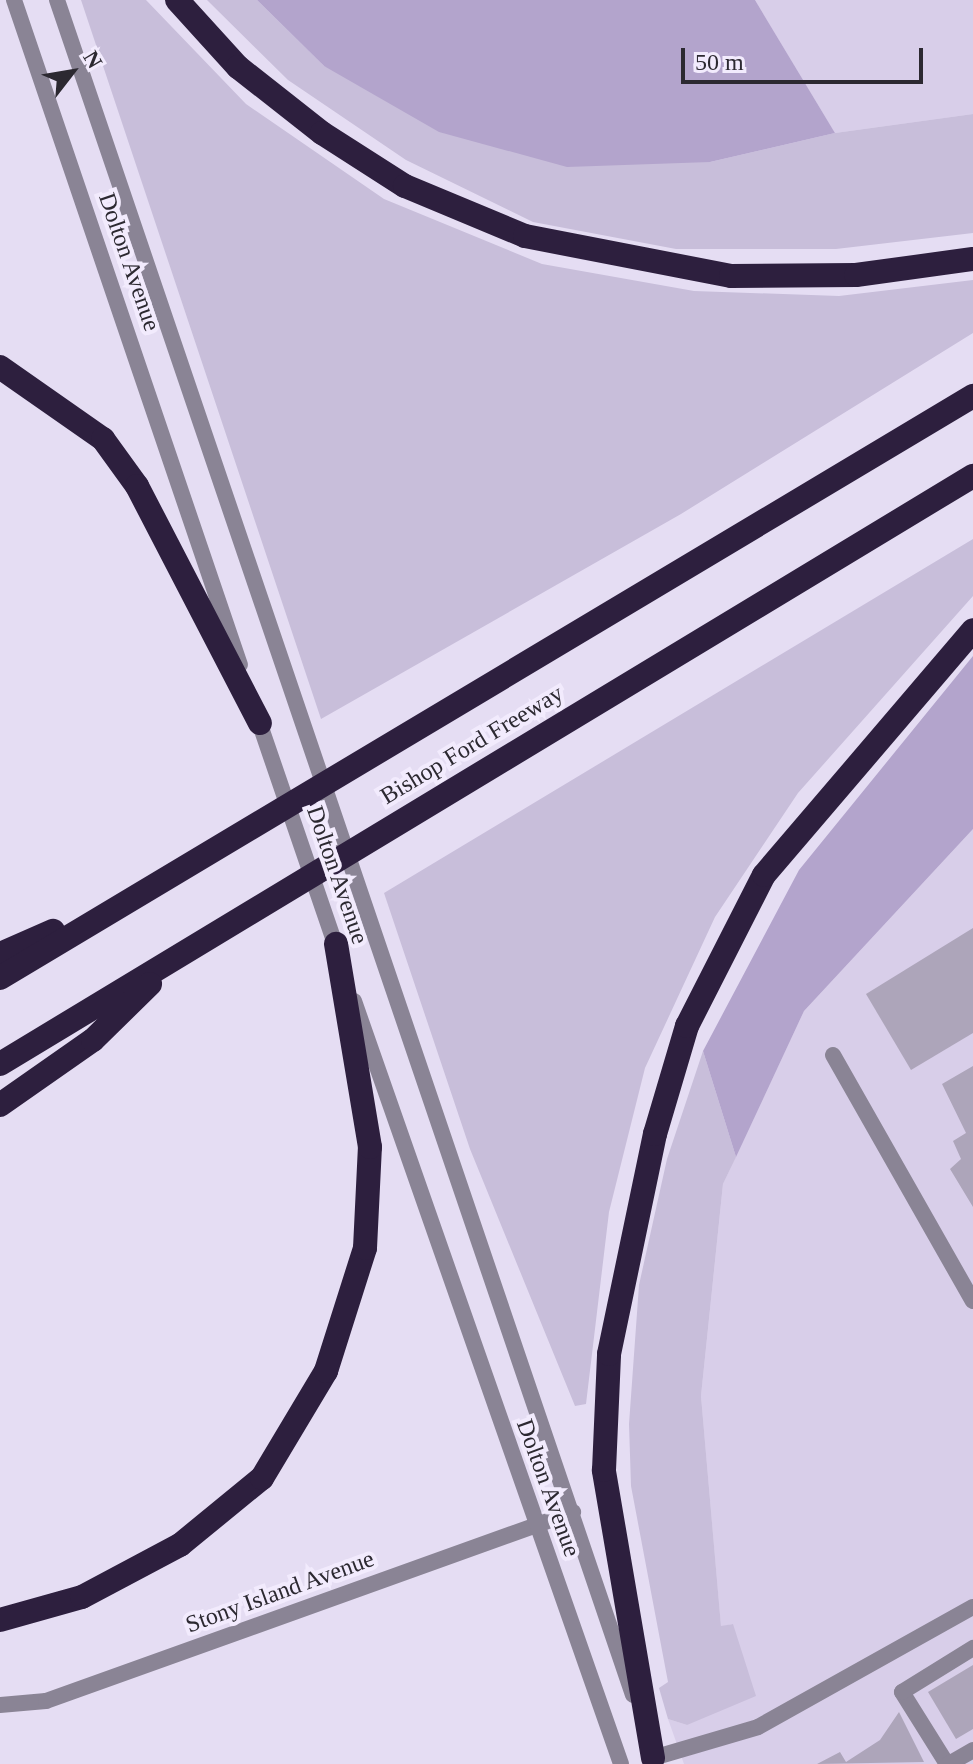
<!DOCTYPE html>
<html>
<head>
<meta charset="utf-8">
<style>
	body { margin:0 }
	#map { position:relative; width:973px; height:1764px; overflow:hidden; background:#e5ddf3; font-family:Georgia,serif }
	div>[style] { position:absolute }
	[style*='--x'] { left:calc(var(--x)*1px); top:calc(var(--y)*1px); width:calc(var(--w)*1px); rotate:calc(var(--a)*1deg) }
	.built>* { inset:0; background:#d8cee9 }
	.green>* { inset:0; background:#c8beda }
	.forest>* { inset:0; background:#b3a4cc }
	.building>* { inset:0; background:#ada5ba }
	.service>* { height:16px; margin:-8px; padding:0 8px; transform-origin:8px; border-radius:8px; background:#8a8495 }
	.minor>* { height:16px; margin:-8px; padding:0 8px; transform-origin:8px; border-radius:8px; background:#8a8495 }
	.tertiary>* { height:16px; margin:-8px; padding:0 8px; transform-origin:8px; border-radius:8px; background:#8a8495 }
	.motorway>* { height:24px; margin:-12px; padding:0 12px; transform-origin:12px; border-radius:12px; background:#2d1f3e }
	span { translate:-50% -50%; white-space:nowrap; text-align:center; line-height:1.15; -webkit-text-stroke:8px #f2ebfd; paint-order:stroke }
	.street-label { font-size:24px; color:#2c2931 }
	.north { position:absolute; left:32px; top:32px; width:80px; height:80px; -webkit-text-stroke:6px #f2ebfd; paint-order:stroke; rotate:59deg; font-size:22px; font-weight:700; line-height:32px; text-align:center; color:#2c2931 }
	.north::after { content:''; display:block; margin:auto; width:28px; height:36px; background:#2c2931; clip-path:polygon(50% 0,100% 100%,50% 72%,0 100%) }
	.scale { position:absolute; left:681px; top:48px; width:242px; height:36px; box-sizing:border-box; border:4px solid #2c2931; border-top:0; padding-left:10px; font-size:24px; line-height:28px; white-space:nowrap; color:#2c2931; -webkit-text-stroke:6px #f2ebfd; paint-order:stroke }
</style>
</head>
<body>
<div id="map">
	<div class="built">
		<div style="clip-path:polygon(755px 0,973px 0,973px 114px,835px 133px)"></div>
		<div style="clip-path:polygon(973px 829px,973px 1764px,684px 1764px,668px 1719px,687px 1725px,732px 1624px,721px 1627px,701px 1396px,723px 1184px,804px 1011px)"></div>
	</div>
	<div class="green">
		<div style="clip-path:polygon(81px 0,146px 0,246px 104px,384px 199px,542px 264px,694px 291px,839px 296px,973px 280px,973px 333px,681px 514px,321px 719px)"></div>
		<div style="clip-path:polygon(207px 0,257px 0,324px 66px,710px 162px,835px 133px,973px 114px,973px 233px,836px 249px,676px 249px,533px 222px,406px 160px,288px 80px)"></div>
		<div style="clip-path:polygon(973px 539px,973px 596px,798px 793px,715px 917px,645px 1068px,609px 1212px,586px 1404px,575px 1406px,470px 1149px,384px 893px)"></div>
		<div style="clip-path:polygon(703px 1051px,736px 1157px,723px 1184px,701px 1396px,721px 1626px,733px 1624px,756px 1696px,687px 1725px,668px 1719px,659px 1688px,668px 1682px,631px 1486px,629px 1424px,639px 1285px,667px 1159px)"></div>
	</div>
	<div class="forest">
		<div style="clip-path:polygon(257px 0,755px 0,835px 133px,710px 162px,567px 167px,439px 132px,324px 66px)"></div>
		<div style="clip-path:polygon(973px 656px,973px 829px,804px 1011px,736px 1157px,703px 1051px,799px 870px)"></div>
	</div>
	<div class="building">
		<div style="clip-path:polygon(973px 928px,973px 1033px,911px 1070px,866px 994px)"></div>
		<div style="clip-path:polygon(973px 1066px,973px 1207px,950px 1169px,961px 1159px,953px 1141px,966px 1133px,942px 1084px)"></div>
		<div style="clip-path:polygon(973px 1665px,973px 1729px,956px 1739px,928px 1692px)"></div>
		<div style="clip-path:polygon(899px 1712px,924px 1762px,817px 1764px,840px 1752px,846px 1762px,880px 1740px)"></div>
	</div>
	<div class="service">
		<div style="--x:833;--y:1055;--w:283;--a:60.4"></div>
		<div style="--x:653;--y:1758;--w:109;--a:-16.4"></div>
		<div style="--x:758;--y:1727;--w:246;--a:-29.2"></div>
		<div style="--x:947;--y:1764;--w:85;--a:-122"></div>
		<div style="--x:902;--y:1692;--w:84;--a:-31.8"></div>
		<div style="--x:949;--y:1764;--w:28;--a:-30"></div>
	</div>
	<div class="minor">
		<div style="--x:0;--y:1705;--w:46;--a:-5"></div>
		<div style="--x:46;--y:1701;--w:560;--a:-19.73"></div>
	</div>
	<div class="tertiary">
		<div style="--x:14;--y:0;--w:702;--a:71.23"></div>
		<div style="--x:57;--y:0;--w:1790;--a:71.23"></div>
		<div style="--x:256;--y:713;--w:254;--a:71.1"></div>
		<div style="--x:354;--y:1001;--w:808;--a:70.71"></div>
	</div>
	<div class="motorway">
		<div style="--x:177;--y:0;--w:91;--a:47.7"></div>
		<div style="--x:238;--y:67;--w:107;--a:38.2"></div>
		<div style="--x:322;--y:133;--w:98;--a:32.6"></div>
		<div style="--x:405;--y:186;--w:130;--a:22.6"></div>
		<div style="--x:525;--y:236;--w:210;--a:11"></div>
		<div style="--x:731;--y:276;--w:125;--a:-0.5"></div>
		<div style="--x:856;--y:275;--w:118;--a:-7.8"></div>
		<div style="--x:0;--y:367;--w:126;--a:35"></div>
		<div style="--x:103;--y:439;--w:58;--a:54.1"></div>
		<div style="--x:137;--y:486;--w:267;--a:62.6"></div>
		<div style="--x:0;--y:954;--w:58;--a:-23.5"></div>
		<div style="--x:0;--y:978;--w:1134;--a:-30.89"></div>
		<div style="--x:0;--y:1064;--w:1137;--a:-31.15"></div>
		<div style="--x:0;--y:1105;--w:113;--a:-35"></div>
		<div style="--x:93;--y:1040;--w:80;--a:-44.5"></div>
		<div style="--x:0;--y:1620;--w:85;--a:-15.7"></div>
		<div style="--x:82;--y:1597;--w:111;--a:-28"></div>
		<div style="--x:180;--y:1545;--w:106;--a:-39.3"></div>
		<div style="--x:262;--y:1478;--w:125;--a:-59.1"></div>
		<div style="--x:326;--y:1371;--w:129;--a:-72.4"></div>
		<div style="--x:365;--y:1248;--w:101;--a:-87.2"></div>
		<div style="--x:370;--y:1147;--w:206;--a:-99.5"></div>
		<div style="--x:653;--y:1758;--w:292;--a:-99.7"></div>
		<div style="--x:604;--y:1470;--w:116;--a:-87.5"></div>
		<div style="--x:609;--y:1354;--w:225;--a:-78.2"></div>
		<div style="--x:655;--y:1134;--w:113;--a:-73.5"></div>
		<div style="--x:687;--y:1026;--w:169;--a:-63"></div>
		<div style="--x:764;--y:875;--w:322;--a:-49.5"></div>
	</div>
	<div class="street-label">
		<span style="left:129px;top:262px;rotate:71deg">Dolton Avenue</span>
		<span style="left:472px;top:745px;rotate:-31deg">Bishop Ford Freeway</span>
		<span style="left:337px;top:875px;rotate:71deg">Dolton Avenue</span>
		<span style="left:548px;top:1488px;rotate:70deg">Dolton Avenue</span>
		<span style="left:280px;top:1592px;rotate:-20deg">Stony Island Avenue</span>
	</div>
	<div class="north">N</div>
	<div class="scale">50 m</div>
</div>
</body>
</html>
